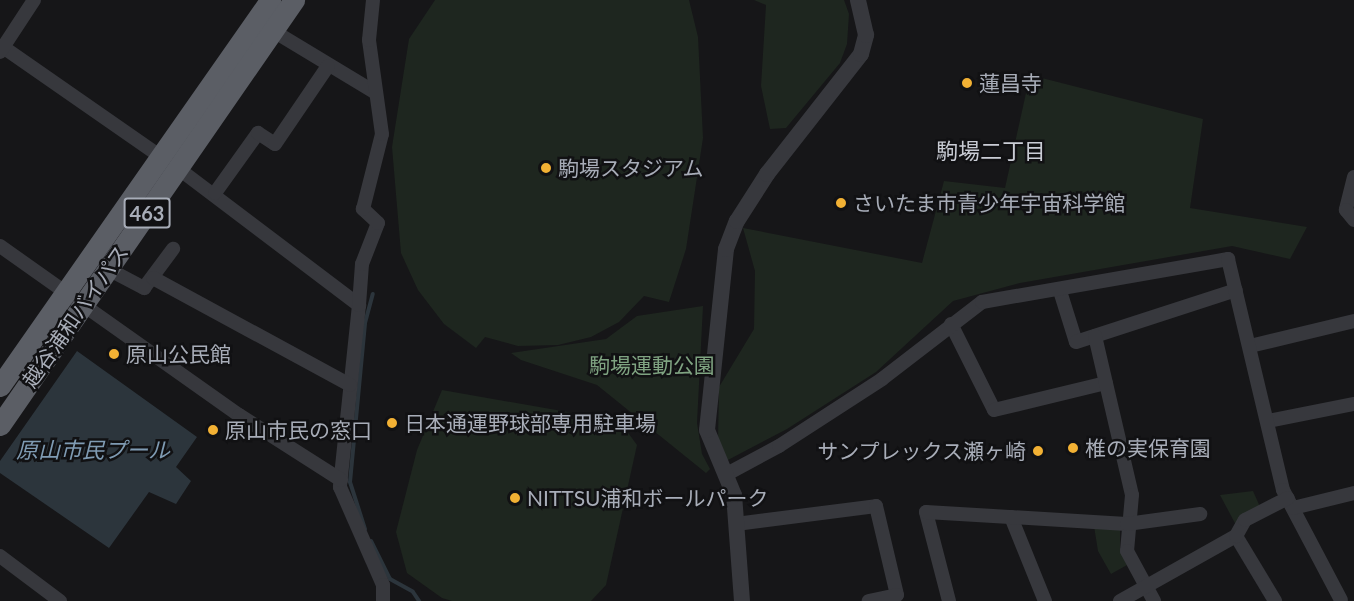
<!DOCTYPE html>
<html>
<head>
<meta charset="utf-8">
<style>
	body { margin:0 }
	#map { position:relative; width:1354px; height:601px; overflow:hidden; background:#161618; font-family:Lato,"Noto Sans JP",sans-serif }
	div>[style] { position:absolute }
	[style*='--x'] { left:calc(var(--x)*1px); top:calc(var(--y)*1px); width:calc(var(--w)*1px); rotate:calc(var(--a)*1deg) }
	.green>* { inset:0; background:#1e261f }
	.water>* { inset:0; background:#2c353c }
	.stream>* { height:4px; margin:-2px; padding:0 2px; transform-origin:2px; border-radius:2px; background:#2c353c }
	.minor>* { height:14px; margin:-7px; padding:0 7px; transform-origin:7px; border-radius:7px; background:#37383d }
	.tertiary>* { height:16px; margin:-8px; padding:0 8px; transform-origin:8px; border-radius:8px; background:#37383d }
	.trunk>* { height:21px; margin:-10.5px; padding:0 10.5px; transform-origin:10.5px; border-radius:10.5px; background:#5b5e65 }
	.dots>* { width:16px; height:16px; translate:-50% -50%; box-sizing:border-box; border:3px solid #111113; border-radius:50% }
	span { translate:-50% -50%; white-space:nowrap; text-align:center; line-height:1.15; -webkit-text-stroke:5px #111113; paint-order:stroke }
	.shield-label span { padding:2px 4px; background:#111113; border:2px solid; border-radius:4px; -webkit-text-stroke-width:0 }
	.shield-label { font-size:20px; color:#a8adb8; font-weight:700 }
	.poi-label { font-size:21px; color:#a8adb8 }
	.left { translate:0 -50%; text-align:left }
	.right { translate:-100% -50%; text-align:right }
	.street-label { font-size:21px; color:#a8adb8 }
	.park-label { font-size:21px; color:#7fa381 }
	.neighbourhood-label { font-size:22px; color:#c9ccd4 }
	.water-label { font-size:22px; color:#7f9bb3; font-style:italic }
</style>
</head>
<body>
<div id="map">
	<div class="green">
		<div style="clip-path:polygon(435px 0,689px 0,698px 37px,703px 138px,686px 249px,669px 302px,644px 296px,619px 322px,591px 337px,558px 345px,518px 346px,485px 337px,476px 348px,444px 324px,418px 290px,401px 253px,392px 147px,409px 39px)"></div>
		<div style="clip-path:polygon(754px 0,844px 0,849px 14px,847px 44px,840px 63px,786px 128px,770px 129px,761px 86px,766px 5px)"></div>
		<div style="clip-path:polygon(1030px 75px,1203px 119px,1190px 208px,1307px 227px,1290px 259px,1232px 246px,1020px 283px,953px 301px,876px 372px,787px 429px,726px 461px,718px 441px,719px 387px,754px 329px,755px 271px,743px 228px,922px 263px,944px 181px,1005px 188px)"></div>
		<div style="clip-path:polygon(703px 306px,697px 423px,702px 454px,710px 469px,706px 473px,597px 385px,521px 360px,511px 353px,606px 339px,637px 316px)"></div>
		<div style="clip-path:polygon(442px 390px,596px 417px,626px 430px,637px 445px,606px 585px,591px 601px,452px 601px,442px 598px,407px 573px,396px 532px,417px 450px)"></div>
		<div style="clip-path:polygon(1253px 491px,1261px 509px,1237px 527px,1220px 495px)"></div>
		<div style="clip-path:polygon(1094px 526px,1120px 528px,1120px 551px,1127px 565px,1111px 574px,1098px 551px)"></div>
	</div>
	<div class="water">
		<div style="clip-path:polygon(77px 351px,197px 437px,176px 467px,191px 481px,176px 504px,149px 492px,109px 548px,0 473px,0 461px)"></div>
	</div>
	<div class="stream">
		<div style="--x:365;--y:529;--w:49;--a:-107.7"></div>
		<div style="--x:350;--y:482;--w:160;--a:-84.6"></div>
		<div style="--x:365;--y:323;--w:30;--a:-75"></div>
		<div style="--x:371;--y:541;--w:42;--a:63.4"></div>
		<div style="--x:390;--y:579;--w:26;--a:29"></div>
		<div style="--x:413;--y:592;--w:11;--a:56"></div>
	</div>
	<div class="minor">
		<div style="--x:275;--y:32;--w:118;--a:31.1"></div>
		<div style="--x:3;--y:47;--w:193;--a:34.8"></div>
		<div style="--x:0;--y:52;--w:62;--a:-56.8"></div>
		<div style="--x:179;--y:169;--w:226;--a:37.1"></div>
		<div style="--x:359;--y:305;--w:183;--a:96"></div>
		<div style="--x:340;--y:487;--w:107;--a:66.3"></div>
		<div style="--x:383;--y:585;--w:16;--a:90"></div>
		<div style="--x:1354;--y:177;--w:34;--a:104"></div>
		<div style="--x:1346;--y:210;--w:13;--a:51"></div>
		<div style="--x:215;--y:193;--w:74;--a:-54.4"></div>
		<div style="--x:258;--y:133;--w:20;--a:33"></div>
		<div style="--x:275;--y:144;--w:94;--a:-55.8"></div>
		<div style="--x:0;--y:246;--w:293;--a:35.3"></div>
		<div style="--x:239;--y:415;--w:121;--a:32.5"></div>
		<div style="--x:108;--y:269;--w:41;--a:27.8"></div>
		<div style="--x:144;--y:288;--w:49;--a:-53.4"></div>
		<div style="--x:153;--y:278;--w:224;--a:28.5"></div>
		<div style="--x:1060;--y:291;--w:53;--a:72.6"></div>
		<div style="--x:1076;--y:342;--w:168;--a:-18"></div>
		<div style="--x:359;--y:305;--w:41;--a:-85.8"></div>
		<div style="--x:362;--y:264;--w:44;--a:-68.7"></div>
		<div style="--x:378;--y:223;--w:21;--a:-137"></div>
		<div style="--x:363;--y:209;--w:77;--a:-75.8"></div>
		<div style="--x:382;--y:134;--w:95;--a:-97.9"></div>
		<div style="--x:369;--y:40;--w:40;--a:-84.3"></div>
		<div style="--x:951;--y:324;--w:96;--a:63.4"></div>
		<div style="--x:994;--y:410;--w:115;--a:-13.6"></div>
		<div style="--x:1095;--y:336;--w:163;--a:76.9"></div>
		<div style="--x:1132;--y:495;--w:56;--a:95.1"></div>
		<div style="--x:1127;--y:551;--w:57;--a:61.6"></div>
		<div style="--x:1250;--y:346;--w:107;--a:-13.5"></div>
		<div style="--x:1268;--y:421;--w:88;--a:-11.2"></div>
		<div style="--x:725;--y:475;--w:61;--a:-28.2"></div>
		<div style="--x:779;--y:446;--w:123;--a:-33"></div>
		<div style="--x:882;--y:379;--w:126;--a:-37.6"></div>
		<div style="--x:982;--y:302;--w:250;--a:-9.9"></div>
		<div style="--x:1228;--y:259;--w:237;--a:76.6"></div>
		<div style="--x:1283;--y:490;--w:124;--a:62.2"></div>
		<div style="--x:1293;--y:508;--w:63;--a:-13.8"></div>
		<div style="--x:1011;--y:517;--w:91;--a:68"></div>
		<div style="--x:736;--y:524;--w:141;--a:-7.3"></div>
		<div style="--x:876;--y:506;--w:91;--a:76.7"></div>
		<div style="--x:897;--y:595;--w:29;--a:168"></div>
		<div style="--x:1236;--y:536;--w:76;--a:59"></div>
		<div style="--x:0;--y:556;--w:75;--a:36.9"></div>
		<div style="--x:949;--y:601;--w:92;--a:-104.5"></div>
		<div style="--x:926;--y:512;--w:201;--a:3.4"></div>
		<div style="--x:1127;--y:524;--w:74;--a:-7.8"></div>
		<div style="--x:1120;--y:601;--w:133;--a:-29.3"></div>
		<div style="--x:1236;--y:536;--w:18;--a:-61"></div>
		<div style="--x:1245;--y:520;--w:48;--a:-27.1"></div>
	</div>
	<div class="tertiary">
		<div style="--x:742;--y:601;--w:106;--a:-94.3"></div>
		<div style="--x:734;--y:495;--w:70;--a:-112.6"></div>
		<div style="--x:707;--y:430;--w:182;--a:-84"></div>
		<div style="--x:726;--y:249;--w:30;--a:-69"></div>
		<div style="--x:737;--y:221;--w:56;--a:-57.4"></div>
		<div style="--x:767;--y:174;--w:152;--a:-51.9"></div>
		<div style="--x:861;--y:54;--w:20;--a:-75"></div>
		<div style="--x:866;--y:35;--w:36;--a:-103"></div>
	</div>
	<div class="trunk">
		<div style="--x:0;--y:386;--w:471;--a:-55"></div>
		<div style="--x:0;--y:425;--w:517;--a:-55.33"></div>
	</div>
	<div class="dots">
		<div style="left:967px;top:83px;background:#f2b134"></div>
		<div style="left:546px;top:168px;background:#f2b134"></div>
		<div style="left:841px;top:203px;background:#f2b134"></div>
		<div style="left:114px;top:354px;background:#f2b134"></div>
		<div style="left:392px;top:423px;background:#f2b134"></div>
		<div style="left:213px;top:430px;background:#f2b134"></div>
		<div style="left:1073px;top:448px;background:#f2b134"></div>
		<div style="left:1038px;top:451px;background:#f2b134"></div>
		<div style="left:515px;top:498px;background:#f2b134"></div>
	</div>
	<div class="shield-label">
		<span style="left:147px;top:213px">463</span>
	</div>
	<div class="poi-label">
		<span class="left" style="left:979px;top:83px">蓮昌寺</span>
		<span class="left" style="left:558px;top:168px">駒場スタジアム</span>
		<span class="left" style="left:853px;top:203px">さいたま市青少年宇宙科学館</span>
		<span class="left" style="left:126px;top:354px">原山公民館</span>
		<span class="left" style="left:404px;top:423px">日本通運野球部専用駐車場</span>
		<span class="left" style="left:225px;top:430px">原山市民の窓口</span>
		<span class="left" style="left:1085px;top:448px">椎の実保育園</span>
		<span class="right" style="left:1026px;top:451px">サンプレックス瀬ヶ崎</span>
		<span class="left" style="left:527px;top:498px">NITTSU浦和ボールパーク</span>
	</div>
	<div class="street-label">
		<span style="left:75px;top:316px;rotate:-55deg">越谷浦和バイパス</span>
	</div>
	<div class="park-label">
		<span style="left:652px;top:365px">駒場運動公園</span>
	</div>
	<div class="neighbourhood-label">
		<span style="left:991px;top:151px">駒場二丁目</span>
	</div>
	<div class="water-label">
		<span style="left:93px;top:450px">原山市民プール</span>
	</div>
</div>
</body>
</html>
